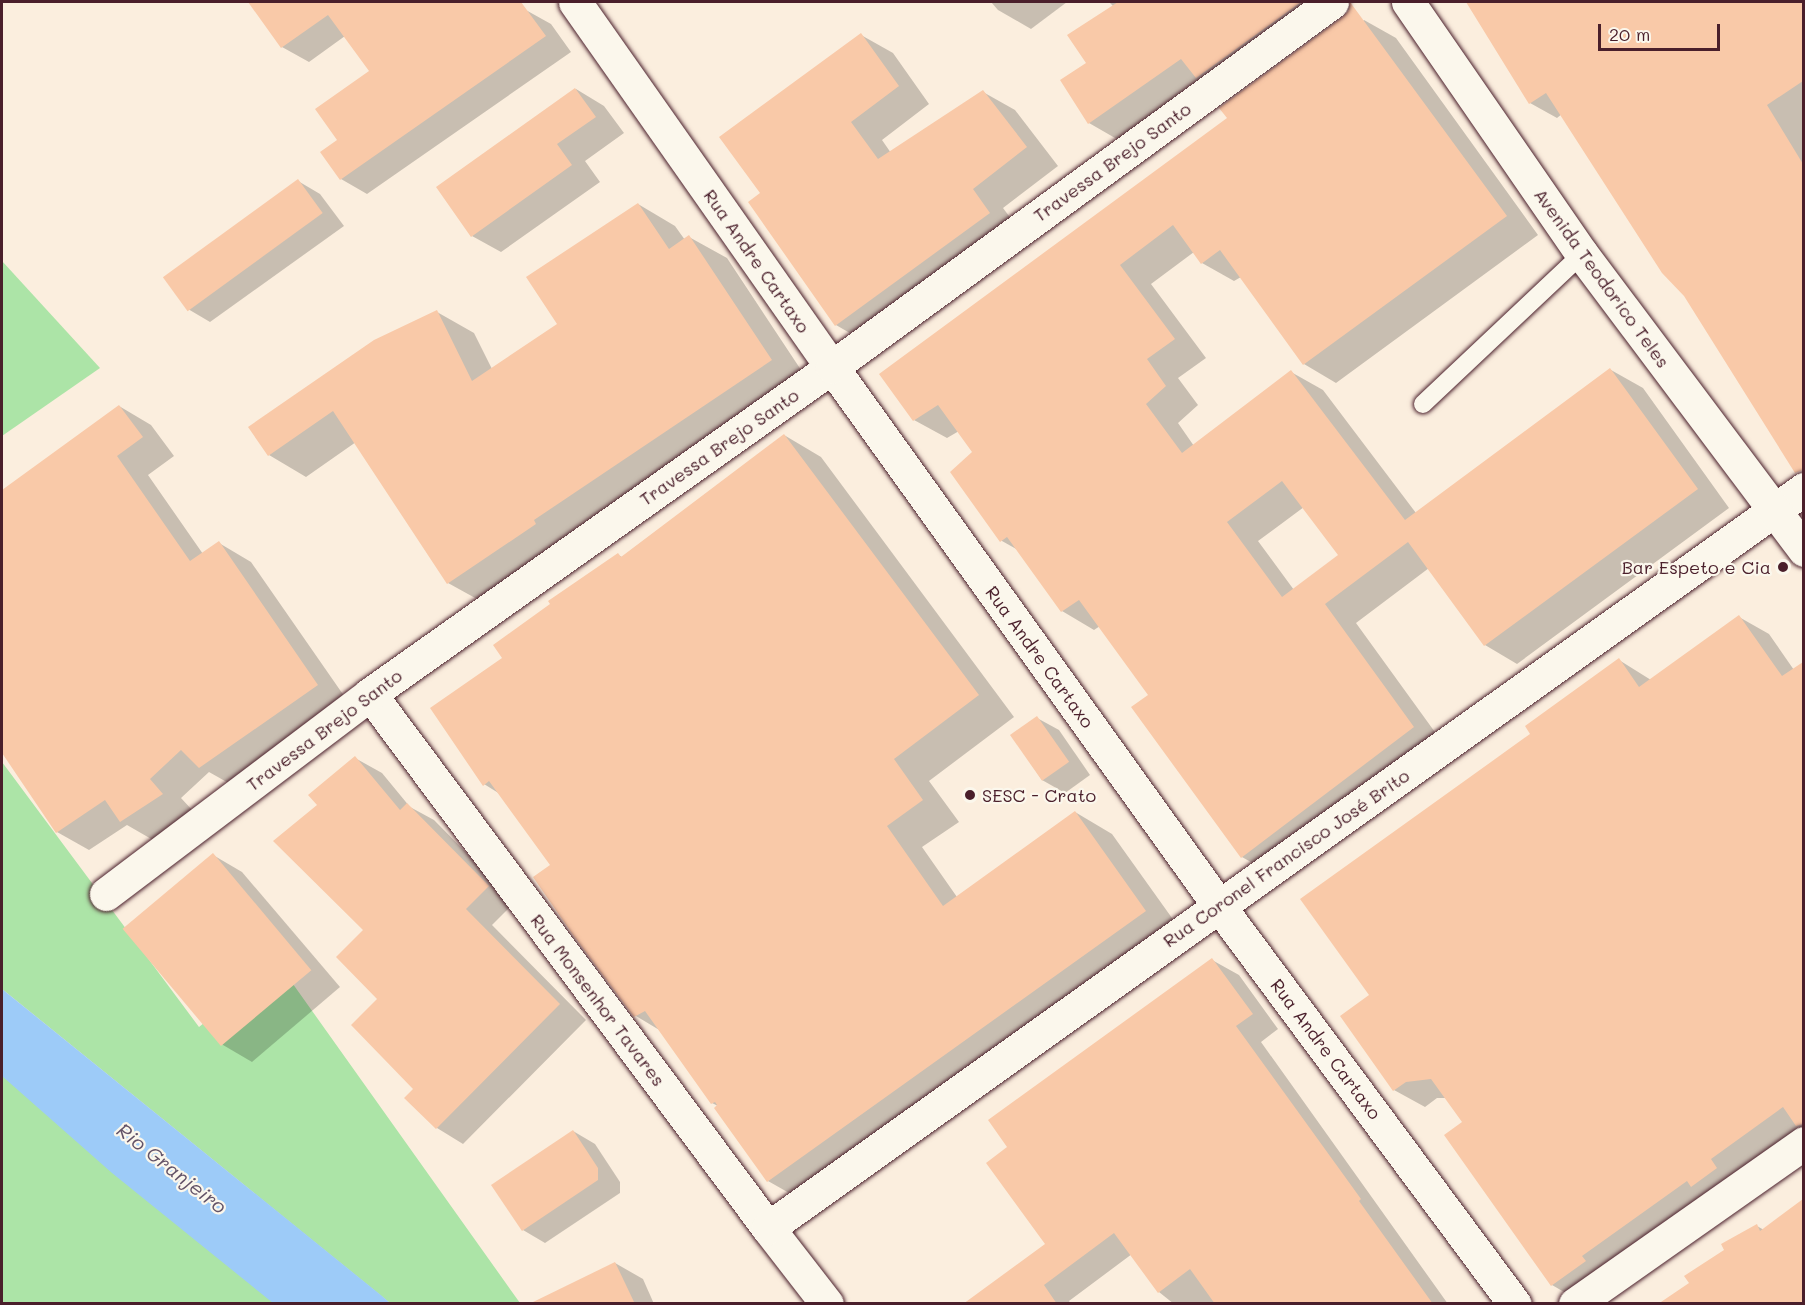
<!DOCTYPE html>
<html>
<head>
<meta charset="utf-8">
<style>
	body { margin:0 }
	#map { position:relative; width:1805px; height:1305px; overflow:hidden; background:#fbeede; font-family:Mali,sans-serif }
	div>[style] { position:absolute }
	[style*='--x'] { left:calc(var(--x)*1px); top:calc(var(--y)*1px); width:calc(var(--w)*1px); rotate:calc(var(--a)*1deg) }
	.green>* { inset:0; background:#ace4a7 }
	.water>* { inset:0; background:#9dcbf8 }
	.shadow>* { inset:0; background:#0003 }
	.building>* { inset:0; background:#f9c9a8; transform-origin:0 0 }
	.roads { filter:drop-shadow(0 0 2px #4a1f2b) drop-shadow(0 0 2px #4a1f2b) }
	.service>* { height:18px; margin:-9px; padding:0 9px; transform-origin:9px; border-radius:9px; background:#fbf7ec }
	.minor>* { height:33px; margin:-16.5px; padding:0 16.5px; transform-origin:16.5px; border-radius:16.5px; background:#fbf7ec }
	.secondary>* { height:33px; margin:-16.5px; padding:0 16.5px; transform-origin:16.5px; border-radius:16.5px; background:#fbf7ec }
	.dots>* { width:16px; height:16px; translate:-50% -50%; box-sizing:border-box; border:3px solid #fbf7ec; border-radius:50% }
	span { translate:-50% -50%; white-space:nowrap; text-align:center; line-height:1.15; -webkit-text-stroke:4.5px #fbf7ec; paint-order:stroke }
	.street-label { font-size:18px; color:#4a1f2b }
	.poi-label { font-size:18px; color:#4a1f2b }
	.right { translate:-100% -50%; text-align:right }
	.left { translate:0 -50%; text-align:left }
	.water-label { font-size:20px; color:#635368; font-style:italic }
	.frame { position:absolute; inset:0; border:3px solid #4a1f2b; pointer-events:none }
	.scale { position:absolute; left:1598px; top:24px; width:122px; height:27px; box-sizing:border-box; border:3px solid #4a1f2b; border-top:0; padding-left:8px; font-size:18px; line-height:21px; white-space:nowrap; color:#4a1f2b; -webkit-text-stroke:4px #fbf7ec; paint-order:stroke }
</style>
</head>
<body>
<div id="map">
	<div class="green">
		<div style="clip-path:polygon(2px 261px,100px 368px,2px 436px)"></div>
		<div style="clip-path:polygon(2px 762px,199px 1027px,278px 963px,520px 1303px,390px 1303px,2px 989px)"></div>
		<div style="clip-path:polygon(2px 1073px,277px 1303px,2px 1303px)"></div>
	</div>
	<div class="water">
		<div style="clip-path:polygon(2px 989px,382px 1296px,390px 1303px,273px 1303px,112px 1173px,2px 1076px)"></div>
	</div>
	<div class="shadow">
		<div style="clip-path:polygon(251px 2px,518px 2px,524px 9px,551px 24px,571px 52px,367px 194px,341px 179px,339px 140px,371px 72px,345px 36px,309px 62px,282px 47px)"></div>
		<div style="clip-path:polygon(991px 2px,1067px 2px,1031px 29px,998px 10px)"></div>
		<div style="clip-path:polygon(1109px 2px,1348px 2px,1352px 7px,1230px 96px,1122px 142px,1089px 123px,1088px 64px,1113px 6px)"></div>
		<div style="clip-path:polygon(1467px 2px,1804px 2px,1804px 465px,1785px 454px,1685px 295px,1562px 114px,1557px 118px,1530px 103px)"></div>
		<div style="clip-path:polygon(evenodd,1364px 20px,1396px 38px,1538px 235px,1336px 383px,1304px 364px,1241px 277px,1234px 281px,1202px 263px,1194px 252px,1151px 284px,1206px 358px,1178px 378px,1198px 405px,1178px 423px,1194px 446px,1291px 372px,1323px 390px,1416px 513px,1611px 370px,1643px 388px,1729px 508px,1517px 664px,1485px 645px,1429px 568px,1356px 623px,1445px 746px,1274px 875px,1242px 857px,1150px 695px,1100px 626px,1094px 630px,1062px 611px,1018px 550px,1002px 541px,974px 452px,959px 431px,947px 438px,914px 420px,1364px 20px,1304px 507px,1340px 556px,1294px 590px,1258px 541px,1304px 507px)"></div>
		<div style="clip-path:polygon(861px 35px,893px 53px,929px 104px,882px 140px,891px 153px,983px 92px,1015px 110px,1058px 166px,1003px 208px,1021px 232px,867px 343px,836px 325px,762px 193px)"></div>
		<div style="clip-path:polygon(576px 89px,604px 106px,624px 133px,585px 161px,600px 182px,501px 252px,472px 236px)"></div>
		<div style="clip-path:polygon(298px 181px,320px 194px,344px 226px,210px 322px,188px 309px)"></div>
		<div style="clip-path:polygon(638px 204px,675px 226px,685px 240px,689px 237px,727px 258px,809px 382px,486px 604px,448px 583px,356px 442px,306px 477px,269px 455px,437px 312px,474px 333px,492px 369px,559px 324px)"></div>
		<div style="clip-path:polygon(119px 406px,151px 425px,174px 456px,148px 475px,203px 554px,219px 543px,251px 562px,349px 703px,232px 785px,209px 772px,181px 798px,194px 812px,153px 840px,127px 825px,89px 850px,57px 832px,2px 751px,2px 695px,45px 664px,2px 601px,2px 492px)"></div>
		<div style="clip-path:polygon(784px 435px,821px 457px,1014px 717px,929px 781px,959px 822px,922px 847px,957px 897px,1075px 812px,1112px 834px,1182px 932px,805px 1202px,768px 1181px,718px 1106px,712px 1103px,661px 1031px,636px 1016px,574px 934px,552px 866px,500px 794px,484px 784px,504px 659px,618px 555px,622px 557px)"></div>
		<div style="clip-path:polygon(1739px 617px,1769px 634px,1794px 670px,1801px 665px,1804px 667px,1804px 1131px,1583px 1303px,1552px 1285px,1446px 1136px,1464px 1122px,1446px 1098px,1437px 1098px,1425px 1107px,1394px 1090px,1371px 995px,1533px 735px,1619px 660px,1651px 680px)"></div>
		<div style="clip-path:polygon(1037px 718px,1059px 730px,1090px 775px,1065px 793px,1042px 780px,1012px 736px)"></div>
		<div style="clip-path:polygon(355px 758px,382px 773px,410px 807px,434px 820px,515px 902px,492px 925px,586px 1020px,463px 1144px,437px 1128px,416px 1089px,379px 999px,365px 930px,319px 805px)"></div>
		<div style="clip-path:polygon(213px 855px,242px 872px,340px 987px,252px 1062px,223px 1045px,126px 929px)"></div>
		<div style="clip-path:polygon(1212px 960px,1239px 975px,1278px 1029px,1261px 1042px,1448px 1304px,1174px 1304px,1159px 1292px,1132px 1254px,1069px 1301px,1071px 1304px,990px 1304px,1047px 1244px,1010px 1147px)"></div>
		<div style="clip-path:polygon(573px 1131px,595px 1144px,620px 1182px,620px 1193px,545px 1243px,523px 1230px)"></div>
		<div style="clip-path:polygon(1804px 1201px,1804px 1304px,1661px 1304px,1691px 1284px,1757px 1226px,1764px 1230px)"></div>
		<div style="clip-path:polygon(615px 1263px,643px 1279px,654px 1304px,549px 1304px)"></div>
	</div>
	<div class="building">
		<div style="clip-path:polygon(248px 2px,521px 2px,546px 36px,340px 180px,320px 152px,337px 140px,315px 109px,369px 71px,328px 15px,281px 48px)"></div>
		<div style="clip-path:polygon(1118px 2px,1301px 2px,1196px 78px,1181px 59px,1088px 124px,1060px 80px,1086px 63px,1067px 35px)"></div>
		<div style="clip-path:polygon(evenodd,1350px 2px,1507px 216px,1303px 365px,1220px 250px,1201px 264px,1173px 225px,1120px 265px,1175px 339px,1147px 359px,1166px 386px,1146px 404px,1182px 453px,1291px 370px,1405px 520px,1610px 368px,1698px 489px,1484px 646px,1408px 542px,1325px 604px,1414px 727px,1241px 858px,1131px 707px,1148px 695px,1079px 600px,1061px 612px,1007px 537px,1000px 542px,950px 472px,972px 452px,938px 405px,913px 421px,879px 374px,1227px 118px,1219px 108px,1343px 17px,1349px 10px,1350px 2px,1282px 481px,1338px 555px,1282px 597px,1227px 522px,1282px 481px)"></div>
		<div style="clip-path:polygon(1466px 2px,1803px 2px,1803px 81px,1767px 105px,1803px 164px,1803px 470px,1795px 473px,1684px 296px,1662px 273px,1546px 93px,1529px 104px)"></div>
		<div style="clip-path:polygon(861px 33px,899px 86px,851px 122px,878px 159px,983px 90px,1027px 147px,973px 189px,990px 213px,835px 326px,748px 202px,760px 193px,719px 137px)"></div>
		<div style="clip-path:polygon(575px 88px,596px 117px,557px 144px,572px 165px,471px 237px,436px 187px)"></div>
		<div style="left:298px;top:179px;width:42px;height:167px;rotate:54deg"></div>
		<div style="clip-path:polygon(638px 203px,669px 249px,689px 235px,772px 360px,534px 520px,536px 524px,447px 584px,333px 411px,268px 456px,248px 427px,374px 340px,437px 310px,472px 381px,557px 324px,526px 277px)"></div>
		<div style="clip-path:polygon(119px 405px,143px 437px,117px 456px,190px 561px,219px 541px,318px 685px,199px 768px,181px 750px,150px 779px,163px 794px,120px 822px,105px 800px,56px 833px,2px 753px,2px 490px)"></div>
		<div style="clip-path:polygon(784px 434px,979px 695px,894px 759px,923px 800px,887px 826px,943px 906px,1075px 811px,1146px 911px,767px 1182px,714px 1108px,717px 1105px,715px 1102px,711px 1104px,645px 1011px,634px 1017px,573px 935px,533px 877px,550px 865px,489px 781px,483px 786px,430px 708px,502px 658px,493px 645px,550px 604px,548px 601px,618px 553px,621px 557px)"></div>
		<div style="clip-path:polygon(1739px 615px,1782px 676px,1803px 662px,1803px 1124px,1796px 1126px,1783px 1107px,1711px 1159px,1717px 1168px,1691px 1187px,1687px 1181px,1582px 1256px,1586px 1261px,1551px 1286px,1444px 1135px,1462px 1122px,1431px 1079px,1406px 1082px,1393px 1091px,1340px 1016px,1369px 995px,1300px 899px,1530px 734px,1525px 726px,1619px 658px,1639px 687px)"></div>
		<div style="left:1037px;top:716px;width:56px;height:33px;rotate:55deg"></div>
		<div style="clip-path:polygon(355px 756px,400px 810px,407px 803px,489px 886px,466px 909px,560px 1004px,436px 1129px,404px 1098px,413px 1089px,351px 1025px,377px 999px,336px 957px,363px 930px,273px 841px,317px 805px,308px 795px)"></div>
		<div style="left:213px;top:853px;width:153px;height:118px;rotate:50deg"></div>
		<div style="clip-path:polygon(1212px 958px,1253px 1014px,1236px 1026px,1361px 1199px,1359px 1201px,1433px 1304px,1215px 1304px,1190px 1269px,1158px 1293px,1114px 1233px,1044px 1285px,1057px 1304px,963px 1304px,1045px 1244px,986px 1163px,1007px 1147px,988px 1120px)"></div>
		<div style="clip-path:polygon(573px 1130px,598px 1168px,598px 1180px,522px 1231px,491px 1185px)"></div>
		<div style="clip-path:polygon(1803px 1199px,1803px 1304px,1658px 1304px,1689px 1283px,1684px 1276px,1724px 1250px,1721px 1244px,1757px 1224px,1760px 1231px)"></div>
		<div style="clip-path:polygon(615px 1262px,635px 1304px,529px 1304px)"></div>
	</div>
	<div class="roads">
		<div class="service">
			<div style="--x:1423;--y:404;--w:219;--a:-43.3"></div>
		</div>
		<div class="minor">
			<div style="--x:575;--y:2;--w:446;--a:54.9"></div>
			<div style="--x:832;--y:367;--w:664;--a:54.32"></div>
			<div style="--x:1219;--y:906;--w:496;--a:53.4"></div>
			<div style="--x:370;--y:694;--w:666;--a:53.3"></div>
			<div style="--x:768;--y:1228;--w:96;--a:52.2"></div>
			<div style="--x:106;--y:894;--w:331;--a:-37.1"></div>
			<div style="--x:370;--y:694;--w:566;--a:-35.29"></div>
			<div style="--x:832;--y:367;--w:619;--a:-36.13"></div>
			<div style="--x:768;--y:1228;--w:1273;--a:-35.5"></div>
			<div style="--x:1575;--y:1304;--w:280;--a:-35.1"></div>
		</div>
		<div class="secondary">
			<div style="--x:1408;--y:2;--w:306;--a:55.4"></div>
			<div style="--x:1582;--y:254;--w:370;--a:53.1"></div>
		</div>
	</div>
	<div class="dots">
		<div style="left:1783px;top:567px;background:#4a1f2b"></div>
		<div style="left:970px;top:795px;background:#4a1f2b"></div>
	</div>
	<div class="street-label">
		<span style="left:1112px;top:162px;rotate:-36deg">Travessa Brejo Santo</span>
		<span style="left:757px;top:261px;rotate:55deg">Rua Andre Cartaxo</span>
		<span style="left:1602px;top:278px;rotate:54deg">Avenida Teodorico Teles</span>
		<span style="left:719px;top:447px;rotate:-35deg">Travessa Brejo Santo</span>
		<span style="left:1040px;top:657px;rotate:54deg">Rua Andre Cartaxo</span>
		<span style="left:324px;top:730px;rotate:-37deg">Travessa Brejo Santo</span>
		<span style="left:1286px;top:858px;rotate:-35deg">Rua Coronel Francisco José Brito</span>
		<span style="left:598px;top:1000px;rotate:53deg">Rua Monsenhor Tavares</span>
		<span style="left:1326px;top:1049px;rotate:53deg">Rua Andre Cartaxo</span>
	</div>
	<div class="poi-label">
		<span class="right" style="left:1771px;top:567px">Bar Espeto e Cia</span>
		<span class="left" style="left:982px;top:795px">SESC - Crato</span>
	</div>
	<div class="water-label">
		<span style="left:172px;top:1168px;rotate:38deg">Rio Granjeiro</span>
	</div>
	<div class="frame"></div>
	<div class="scale">20 m</div>
</div>
</body>
</html>
